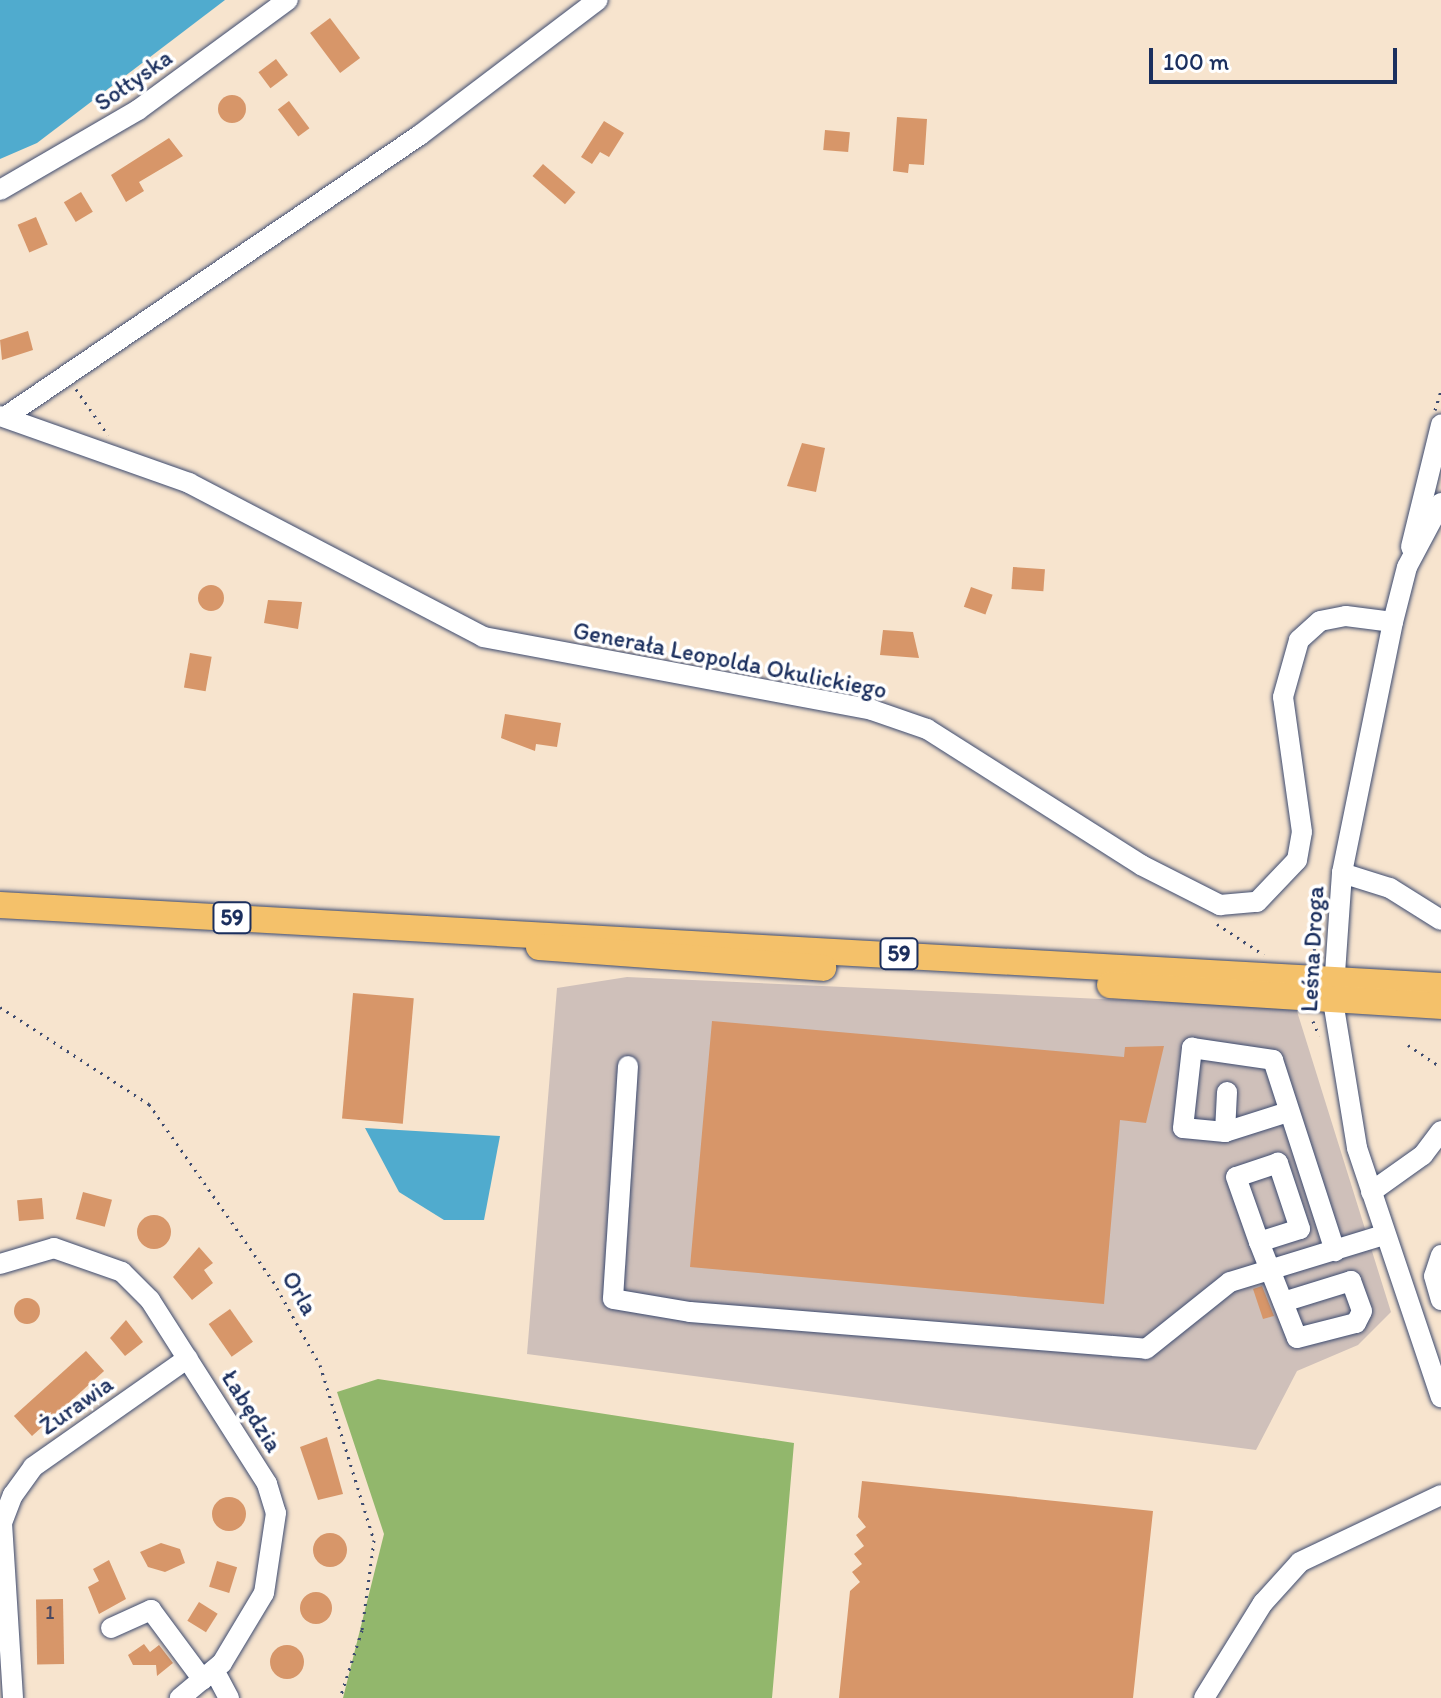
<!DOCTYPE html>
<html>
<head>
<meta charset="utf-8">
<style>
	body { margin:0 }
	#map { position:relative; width:1441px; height:1698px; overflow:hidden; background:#f7e4ce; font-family:Itim,sans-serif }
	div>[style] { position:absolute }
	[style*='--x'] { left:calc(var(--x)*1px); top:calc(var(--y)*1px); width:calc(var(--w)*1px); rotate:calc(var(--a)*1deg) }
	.industrial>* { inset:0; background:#cfc0ba }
	.forest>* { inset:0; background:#92b76c }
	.water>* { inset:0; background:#50abce }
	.building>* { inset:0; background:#d79669; transform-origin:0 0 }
	.round { border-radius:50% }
	.path>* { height:3px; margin-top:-1.5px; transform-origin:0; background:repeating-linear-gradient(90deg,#3c4a6f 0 2px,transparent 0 8px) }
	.roads { filter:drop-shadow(0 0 2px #3c4a6f) drop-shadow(0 0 2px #3c4a6f) }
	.minor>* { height:20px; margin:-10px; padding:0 10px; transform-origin:10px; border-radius:10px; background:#fff }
	.major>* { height:26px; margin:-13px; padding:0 13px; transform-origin:13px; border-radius:13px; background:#f4c16a }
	span { translate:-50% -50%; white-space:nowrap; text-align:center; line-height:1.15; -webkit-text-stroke:7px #fff; paint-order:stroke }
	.number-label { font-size:20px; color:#4a4961 }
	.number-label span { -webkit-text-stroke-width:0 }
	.shield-label span { padding:2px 6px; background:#fff; border:2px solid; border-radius:6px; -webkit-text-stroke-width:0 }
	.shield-label { font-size:22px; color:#1b2f5e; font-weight:700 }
	.street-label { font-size:24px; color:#1b2f5e }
	.scale { position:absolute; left:1149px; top:48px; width:248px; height:36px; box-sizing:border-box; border:4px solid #1b2f5e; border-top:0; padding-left:10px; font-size:24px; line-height:28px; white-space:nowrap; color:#1b2f5e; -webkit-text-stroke:6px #fff; paint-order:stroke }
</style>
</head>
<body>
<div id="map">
	<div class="industrial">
		<div style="clip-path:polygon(627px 977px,1296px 1008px,1391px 1312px,1358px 1345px,1297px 1371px,1256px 1450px,527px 1354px,557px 988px)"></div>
	</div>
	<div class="forest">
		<div style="clip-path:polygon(378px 1379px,794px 1443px,772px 1698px,343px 1698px,384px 1534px,337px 1392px)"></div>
	</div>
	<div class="water">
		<div style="clip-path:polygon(0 0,225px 0,37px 143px,0 159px)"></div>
		<div style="clip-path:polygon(365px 1128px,500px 1136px,484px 1220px,444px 1220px,399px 1192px)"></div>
	</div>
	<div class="building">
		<div style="left:330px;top:18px;width:50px;height:25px;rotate:53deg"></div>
		<div style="left:276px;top:59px;width:20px;height:22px;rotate:53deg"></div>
		<div class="round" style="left:218px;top:95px;width:28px;height:28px"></div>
		<div style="left:289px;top:101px;width:34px;height:14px;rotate:53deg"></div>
		<div style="clip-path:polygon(897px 117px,927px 119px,924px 165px,909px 164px,908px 173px,893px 171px)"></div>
		<div style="clip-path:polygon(604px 121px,624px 133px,609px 157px,600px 152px,592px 164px,581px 157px)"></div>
		<div style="left:825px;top:130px;width:25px;height:20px;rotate:5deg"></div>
		<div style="clip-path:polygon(169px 138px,183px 156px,139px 182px,144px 191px,126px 202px,111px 175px)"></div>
		<div style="left:543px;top:164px;width:43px;height:16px;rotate:41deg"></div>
		<div style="left:81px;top:192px;width:23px;height:20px;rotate:59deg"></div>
		<div style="left:36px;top:217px;width:30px;height:20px;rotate:67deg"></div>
		<div style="clip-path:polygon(28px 331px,33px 350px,2px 360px,0 340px)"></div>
		<div style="clip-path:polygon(802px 443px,825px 448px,816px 492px,787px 486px)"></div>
		<div style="left:1013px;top:567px;width:32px;height:22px;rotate:4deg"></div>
		<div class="round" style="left:198px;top:585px;width:26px;height:26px"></div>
		<div style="left:971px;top:587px;width:23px;height:21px;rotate:20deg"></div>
		<div style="clip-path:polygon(268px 600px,302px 602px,298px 629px,264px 623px)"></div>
		<div style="clip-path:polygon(883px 630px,913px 632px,919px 658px,880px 655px)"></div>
		<div style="left:190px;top:653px;width:22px;height:35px;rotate:10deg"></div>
		<div style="clip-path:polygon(505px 714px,561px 723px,557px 747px,536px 744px,535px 751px,501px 738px)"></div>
		<div style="left:353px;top:993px;width:61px;height:126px;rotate:5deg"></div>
		<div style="clip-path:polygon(712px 1021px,1124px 1057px,1125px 1047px,1164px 1046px,1146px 1123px,1120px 1120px,1104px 1304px,690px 1267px)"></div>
		<div style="left:83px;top:1192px;width:30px;height:28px;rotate:15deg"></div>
		<div style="left:42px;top:1198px;width:21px;height:25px;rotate:85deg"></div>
		<div class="round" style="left:137px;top:1215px;width:34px;height:34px"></div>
		<div style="clip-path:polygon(199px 1247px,213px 1263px,204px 1270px,213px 1283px,192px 1300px,173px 1277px)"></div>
		<div style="clip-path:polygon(1262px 1286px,1274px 1316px,1263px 1319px,1253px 1289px)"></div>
		<div class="round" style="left:14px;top:1298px;width:26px;height:26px"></div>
		<div style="left:230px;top:1309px;width:40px;height:26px;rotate:55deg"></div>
		<div style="clip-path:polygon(126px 1320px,143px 1342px,125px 1356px,110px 1338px)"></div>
		<div style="left:86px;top:1351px;width:27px;height:97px;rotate:48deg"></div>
		<div style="clip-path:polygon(327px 1437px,343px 1494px,318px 1500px,300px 1447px)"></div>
		<div style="clip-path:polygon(862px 1481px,1153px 1511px,1133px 1698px,839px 1698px,850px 1591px,860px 1582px,852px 1572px,862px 1564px,854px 1554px,864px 1546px,856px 1535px,866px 1527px,858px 1517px)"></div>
		<div class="round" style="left:212px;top:1497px;width:34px;height:34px"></div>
		<div class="round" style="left:313px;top:1533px;width:34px;height:34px"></div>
		<div style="clip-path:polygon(161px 1543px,180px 1549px,185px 1563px,165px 1572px,148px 1567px,140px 1552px)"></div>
		<div style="clip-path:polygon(109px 1560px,126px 1599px,99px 1614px,88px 1587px,99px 1581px,93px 1569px)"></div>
		<div style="left:217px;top:1561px;width:21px;height:27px;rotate:17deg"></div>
		<div class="round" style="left:300px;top:1592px;width:32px;height:32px"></div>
		<div style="left:63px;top:1599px;width:65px;height:27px;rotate:89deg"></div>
		<div style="left:199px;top:1602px;width:22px;height:22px;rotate:32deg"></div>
		<div style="clip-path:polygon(144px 1644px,150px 1652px,159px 1645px,173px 1663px,157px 1676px,156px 1665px,133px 1665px,128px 1655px)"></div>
		<div class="round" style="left:270px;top:1645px;width:34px;height:34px"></div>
	</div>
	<div class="path">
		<div style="--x:76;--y:389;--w:56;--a:55.2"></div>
		<div style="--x:1435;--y:410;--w:21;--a:-73"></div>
		<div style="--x:1217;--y:924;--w:56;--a:33.4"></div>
		<div style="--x:1312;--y:958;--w:20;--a:-75"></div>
		<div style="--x:0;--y:1007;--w:178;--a:33.1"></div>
		<div style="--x:149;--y:1104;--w:216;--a:55"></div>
		<div style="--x:273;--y:1281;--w:96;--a:60.8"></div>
		<div style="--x:320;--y:1365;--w:183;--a:72.9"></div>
		<div style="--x:374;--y:1540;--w:91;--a:97.6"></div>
		<div style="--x:362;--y:1630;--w:71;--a:107.9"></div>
		<div style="--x:1313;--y:1021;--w:16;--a:68"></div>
		<div style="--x:1408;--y:1045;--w:40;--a:34"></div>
	</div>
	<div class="roads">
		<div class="minor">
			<div style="--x:0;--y:190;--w:160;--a:-30.1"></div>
			<div style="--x:138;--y:110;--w:186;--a:-36.3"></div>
			<div style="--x:0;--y:416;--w:201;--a:19.5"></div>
			<div style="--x:189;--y:483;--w:332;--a:27.6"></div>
			<div style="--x:483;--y:637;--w:396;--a:10.6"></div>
			<div style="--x:872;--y:710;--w:58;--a:19.1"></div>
			<div style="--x:927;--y:729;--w:254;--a:32.4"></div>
			<div style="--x:1141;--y:865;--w:89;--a:26.9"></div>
			<div style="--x:1220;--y:905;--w:37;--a:-5"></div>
			<div style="--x:1257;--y:902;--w:58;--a:-46.4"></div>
			<div style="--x:1297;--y:860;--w:28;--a:-80"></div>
			<div style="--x:1302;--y:832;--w:136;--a:-98"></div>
			<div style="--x:1283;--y:697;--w:59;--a:-74.3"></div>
			<div style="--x:1299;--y:640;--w:28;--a:-42"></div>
			<div style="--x:1320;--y:621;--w:26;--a:-11"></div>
			<div style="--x:1346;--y:616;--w:47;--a:7.3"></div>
			<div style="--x:5;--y:417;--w:502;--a:-34.2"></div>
			<div style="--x:420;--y:135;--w:223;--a:-37.2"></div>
			<div style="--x:1441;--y:503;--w:72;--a:118"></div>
			<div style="--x:1407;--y:567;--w:57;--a:104.3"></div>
			<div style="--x:1393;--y:622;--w:256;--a:101.5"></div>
			<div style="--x:1342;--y:873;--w:128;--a:94"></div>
			<div style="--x:1333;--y:1001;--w:149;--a:80.7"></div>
			<div style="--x:1357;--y:1148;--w:263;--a:71.4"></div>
			<div style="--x:1411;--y:547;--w:126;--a:-76.2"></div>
			<div style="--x:1342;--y:873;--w:50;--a:17.4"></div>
			<div style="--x:1390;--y:888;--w:60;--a:32.1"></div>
			<div style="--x:628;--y:1066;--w:233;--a:93.7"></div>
			<div style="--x:613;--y:1299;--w:78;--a:9.6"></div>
			<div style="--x:690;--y:1312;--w:457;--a:4.6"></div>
			<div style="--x:1146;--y:1349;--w:107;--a:-38.6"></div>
			<div style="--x:1230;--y:1282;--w:161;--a:-17"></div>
			<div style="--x:1288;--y:1112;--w:66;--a:162.4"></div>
			<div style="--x:1225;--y:1132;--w:42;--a:-174.6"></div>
			<div style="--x:1183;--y:1128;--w:81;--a:-83.6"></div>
			<div style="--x:1192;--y:1048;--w:82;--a:8.4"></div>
			<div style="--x:1273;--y:1060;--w:201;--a:72"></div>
			<div style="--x:1225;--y:1132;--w:40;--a:-87.1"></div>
			<div style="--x:1371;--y:1192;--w:64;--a:-35.4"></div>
			<div style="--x:1423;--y:1155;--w:30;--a:-53"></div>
			<div style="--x:1259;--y:1242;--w:43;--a:-17.6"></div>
			<div style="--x:1300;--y:1229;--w:70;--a:-108.4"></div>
			<div style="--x:1278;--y:1163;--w:44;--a:161.6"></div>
			<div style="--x:1236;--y:1177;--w:69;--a:70.5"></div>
			<div style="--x:1259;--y:1242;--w:103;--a:68.4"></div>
			<div style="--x:1297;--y:1338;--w:61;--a:-14.3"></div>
			<div style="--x:1356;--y:1323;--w:13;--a:-63"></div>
			<div style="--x:1362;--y:1311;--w:32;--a:-110"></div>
			<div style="--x:1351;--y:1281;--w:71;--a:162.8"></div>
			<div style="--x:1441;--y:1255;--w:22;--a:108"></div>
			<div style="--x:1434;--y:1276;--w:25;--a:74"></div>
			<div style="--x:0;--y:1264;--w:56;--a:-16.5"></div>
			<div style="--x:54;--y:1248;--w:72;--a:19.4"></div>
			<div style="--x:122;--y:1272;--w:40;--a:45"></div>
			<div style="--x:150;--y:1300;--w:218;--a:57.5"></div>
			<div style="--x:267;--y:1484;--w:30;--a:73"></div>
			<div style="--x:276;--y:1513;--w:81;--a:98.5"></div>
			<div style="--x:264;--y:1593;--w:82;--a:121"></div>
			<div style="--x:222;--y:1663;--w:55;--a:140.2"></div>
			<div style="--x:111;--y:1628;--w:44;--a:-24.2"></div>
			<div style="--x:151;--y:1610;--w:87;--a:53.4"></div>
			<div style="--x:214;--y:1670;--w:32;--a:62"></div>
			<div style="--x:13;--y:1698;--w:175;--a:-93.6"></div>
			<div style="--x:2;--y:1523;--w:30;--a:-69"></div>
			<div style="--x:13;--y:1495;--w:34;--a:-54"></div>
			<div style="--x:33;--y:1467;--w:189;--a:-35.1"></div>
			<div style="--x:1204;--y:1698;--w:112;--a:-58.2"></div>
			<div style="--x:1263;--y:1603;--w:55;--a:-47.9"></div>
			<div style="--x:1300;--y:1562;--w:156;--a:-25.4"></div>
		</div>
		<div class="major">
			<div style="--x:0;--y:905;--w:1443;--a:3.22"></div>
			<div style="--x:539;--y:947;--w:285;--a:4.2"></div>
			<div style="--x:1110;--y:985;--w:332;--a:3.6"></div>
		</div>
	</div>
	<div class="number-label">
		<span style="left:50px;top:1612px">1</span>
	</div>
	<div class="shield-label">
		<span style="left:232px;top:918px">59</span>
		<span style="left:899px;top:954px">59</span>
	</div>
	<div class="street-label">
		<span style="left:133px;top:80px;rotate:-35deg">Sołtyska</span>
		<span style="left:730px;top:660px;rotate:11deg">Generała Leopolda Okulickiego</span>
		<span style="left:1312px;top:949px;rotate:-87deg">Leśna Droga</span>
		<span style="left:300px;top:1293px;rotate:60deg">Orla</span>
		<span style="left:76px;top:1405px;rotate:-35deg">Żurawia</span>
		<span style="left:252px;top:1411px;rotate:58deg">Łabędzia</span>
	</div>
	<div class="scale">100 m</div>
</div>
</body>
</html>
